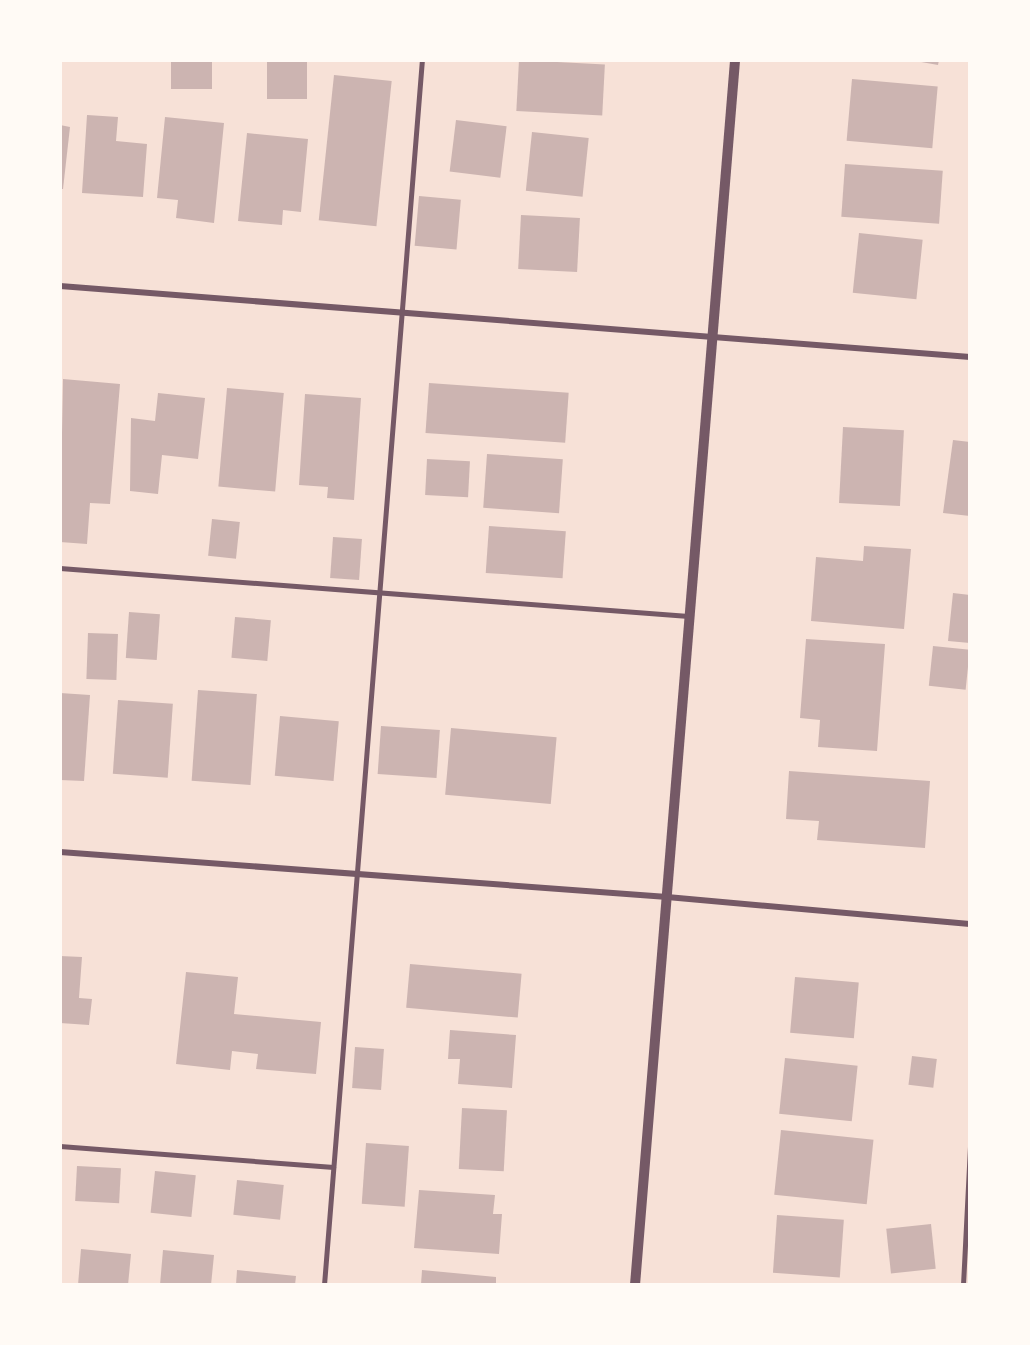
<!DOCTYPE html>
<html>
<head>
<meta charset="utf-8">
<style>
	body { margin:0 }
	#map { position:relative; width:1030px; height:1345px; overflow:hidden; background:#f7e1d7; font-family:Overpass,sans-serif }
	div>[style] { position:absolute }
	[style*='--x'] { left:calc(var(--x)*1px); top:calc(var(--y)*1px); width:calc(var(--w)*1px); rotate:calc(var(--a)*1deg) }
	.building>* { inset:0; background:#ccb4b1; transform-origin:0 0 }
	.service>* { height:4.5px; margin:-2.25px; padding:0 2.25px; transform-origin:2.25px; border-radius:2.25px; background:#755966 }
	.minor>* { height:6px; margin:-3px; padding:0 3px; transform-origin:3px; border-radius:3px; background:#755966 }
	.tertiary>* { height:10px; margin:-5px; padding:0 5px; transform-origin:5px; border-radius:5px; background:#755966 }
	span { translate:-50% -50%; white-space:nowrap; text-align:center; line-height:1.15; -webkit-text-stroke:4.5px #fffaf5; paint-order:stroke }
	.frame { position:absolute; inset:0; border:62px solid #fffaf5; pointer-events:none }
</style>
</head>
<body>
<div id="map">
	<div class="building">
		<div style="left:171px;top:60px;width:41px;height:29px"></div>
		<div style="left:267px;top:60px;width:40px;height:39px"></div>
		<div style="left:519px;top:60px;width:86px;height:51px;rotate:3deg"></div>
		<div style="clip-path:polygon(910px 60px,939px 60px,938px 65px)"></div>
		<div style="left:334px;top:75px;width:58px;height:146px;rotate:6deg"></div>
		<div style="left:852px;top:79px;width:86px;height:62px;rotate:5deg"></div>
		<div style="clip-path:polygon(87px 115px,118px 117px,116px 141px,147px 144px,143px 197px,82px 193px)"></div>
		<div style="clip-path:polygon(165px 117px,224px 123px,214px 223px,176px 218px,178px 200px,157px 198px)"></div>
		<div style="left:456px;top:120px;width:51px;height:52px;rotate:7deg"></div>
		<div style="clip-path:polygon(60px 125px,70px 127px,63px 189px,60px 189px)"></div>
		<div style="left:532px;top:132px;width:57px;height:59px;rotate:6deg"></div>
		<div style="clip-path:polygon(247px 133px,308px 139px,301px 212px,283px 210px,282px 225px,238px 221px)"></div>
		<div style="left:845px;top:164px;width:98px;height:53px;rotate:4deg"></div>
		<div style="left:419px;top:196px;width:42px;height:50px;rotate:5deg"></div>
		<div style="left:521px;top:215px;width:59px;height:54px;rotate:3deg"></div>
		<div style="left:859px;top:233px;width:64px;height:60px;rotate:6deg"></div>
		<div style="clip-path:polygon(63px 379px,120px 384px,110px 504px,90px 503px,87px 544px,60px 542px)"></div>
		<div style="left:429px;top:383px;width:140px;height:50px;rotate:4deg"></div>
		<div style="left:227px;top:388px;width:57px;height:99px;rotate:5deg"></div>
		<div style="clip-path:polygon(158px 393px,205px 398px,198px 459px,162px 455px,158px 494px,130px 491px,131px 418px,155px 421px)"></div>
		<div style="clip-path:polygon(305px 394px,361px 398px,354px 500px,327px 498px,328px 487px,299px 485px)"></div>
		<div style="left:843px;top:427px;width:61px;height:76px;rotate:3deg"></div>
		<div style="clip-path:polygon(953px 440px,970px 442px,970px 516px,943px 513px)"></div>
		<div style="left:487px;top:454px;width:76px;height:54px;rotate:4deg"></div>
		<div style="left:427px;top:459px;width:43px;height:36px;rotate:3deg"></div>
		<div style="left:212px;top:519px;width:28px;height:37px;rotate:6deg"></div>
		<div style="left:489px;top:526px;width:77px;height:47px;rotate:4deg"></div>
		<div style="left:333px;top:537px;width:29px;height:41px;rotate:4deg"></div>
		<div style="clip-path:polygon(864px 546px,911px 549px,904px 629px,811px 621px,816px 557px,863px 561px)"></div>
		<div style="clip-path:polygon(953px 593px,970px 595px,970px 643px,948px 641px)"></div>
		<div style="left:129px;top:612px;width:31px;height:46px;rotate:4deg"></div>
		<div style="left:235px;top:617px;width:36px;height:41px;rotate:5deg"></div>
		<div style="left:88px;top:633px;width:30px;height:46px;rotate:2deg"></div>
		<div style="clip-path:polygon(806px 639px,885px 644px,877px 751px,818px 747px,820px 720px,800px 718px)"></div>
		<div style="left:933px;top:646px;width:37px;height:40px;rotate:6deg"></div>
		<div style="left:198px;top:690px;width:59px;height:91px;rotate:4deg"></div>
		<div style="clip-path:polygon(60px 693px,90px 695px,84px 781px,60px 780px)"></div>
		<div style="left:118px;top:700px;width:55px;height:74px;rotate:4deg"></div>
		<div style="left:280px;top:716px;width:59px;height:60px;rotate:5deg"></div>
		<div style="left:381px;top:726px;width:59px;height:48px;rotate:4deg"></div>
		<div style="left:451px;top:728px;width:106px;height:67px;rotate:5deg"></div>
		<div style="clip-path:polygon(789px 771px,930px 781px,925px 848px,817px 840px,819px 821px,786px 819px)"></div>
		<div style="clip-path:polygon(60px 956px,82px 957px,79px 998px,92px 999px,89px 1025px,60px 1023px)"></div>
		<div style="left:410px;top:964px;width:112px;height:44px;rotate:5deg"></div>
		<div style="clip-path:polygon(186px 972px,238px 977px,234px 1014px,321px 1022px,316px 1074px,256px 1069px,258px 1054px,232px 1051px,230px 1070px,176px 1064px)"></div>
		<div style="left:795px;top:977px;width:64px;height:56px;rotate:5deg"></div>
		<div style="clip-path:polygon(450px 1030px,516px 1035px,512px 1088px,458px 1084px,460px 1059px,448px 1059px)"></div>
		<div style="left:355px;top:1047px;width:29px;height:41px;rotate:4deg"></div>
		<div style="left:912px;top:1056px;width:25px;height:29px;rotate:7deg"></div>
		<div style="left:785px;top:1058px;width:73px;height:56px;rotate:6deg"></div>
		<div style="left:462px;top:1108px;width:45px;height:61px;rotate:3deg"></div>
		<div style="left:781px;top:1130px;width:93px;height:65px;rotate:6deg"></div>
		<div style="left:366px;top:1143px;width:43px;height:61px;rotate:4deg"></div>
		<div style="left:77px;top:1166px;width:44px;height:35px;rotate:3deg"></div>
		<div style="left:155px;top:1171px;width:41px;height:42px;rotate:6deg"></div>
		<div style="left:237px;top:1180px;width:47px;height:35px;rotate:6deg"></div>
		<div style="clip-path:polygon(419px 1190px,495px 1195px,493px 1214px,502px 1214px,499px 1254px,414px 1248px)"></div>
		<div style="left:777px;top:1215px;width:67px;height:58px;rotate:4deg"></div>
		<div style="left:931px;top:1224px;width:45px;height:45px;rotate:84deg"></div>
		<div style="clip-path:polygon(81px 1249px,131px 1254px,128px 1285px,78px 1285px)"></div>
		<div style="clip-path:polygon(163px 1250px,214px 1255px,211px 1285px,160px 1285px)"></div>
		<div style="clip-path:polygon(237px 1270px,296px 1276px,295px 1285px,236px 1285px)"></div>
		<div style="clip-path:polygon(422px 1270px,496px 1277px,496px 1285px,421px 1285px)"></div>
	</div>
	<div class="service">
		<div style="--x:60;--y:568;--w:630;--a:4.37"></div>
		<div style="--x:60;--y:1146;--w:274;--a:4.4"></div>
		<div style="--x:324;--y:1285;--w:1229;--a:-85.43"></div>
		<div style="--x:963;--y:1285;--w:138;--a:-87.1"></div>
	</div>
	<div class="minor">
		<div style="--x:60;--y:286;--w:913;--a:4.46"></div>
		<div style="--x:60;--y:852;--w:609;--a:4.24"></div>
		<div style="--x:667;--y:897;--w:304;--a:5.1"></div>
	</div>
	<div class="tertiary">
		<div style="--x:635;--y:1285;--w:1229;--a:-85.33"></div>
	</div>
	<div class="frame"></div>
</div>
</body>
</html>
